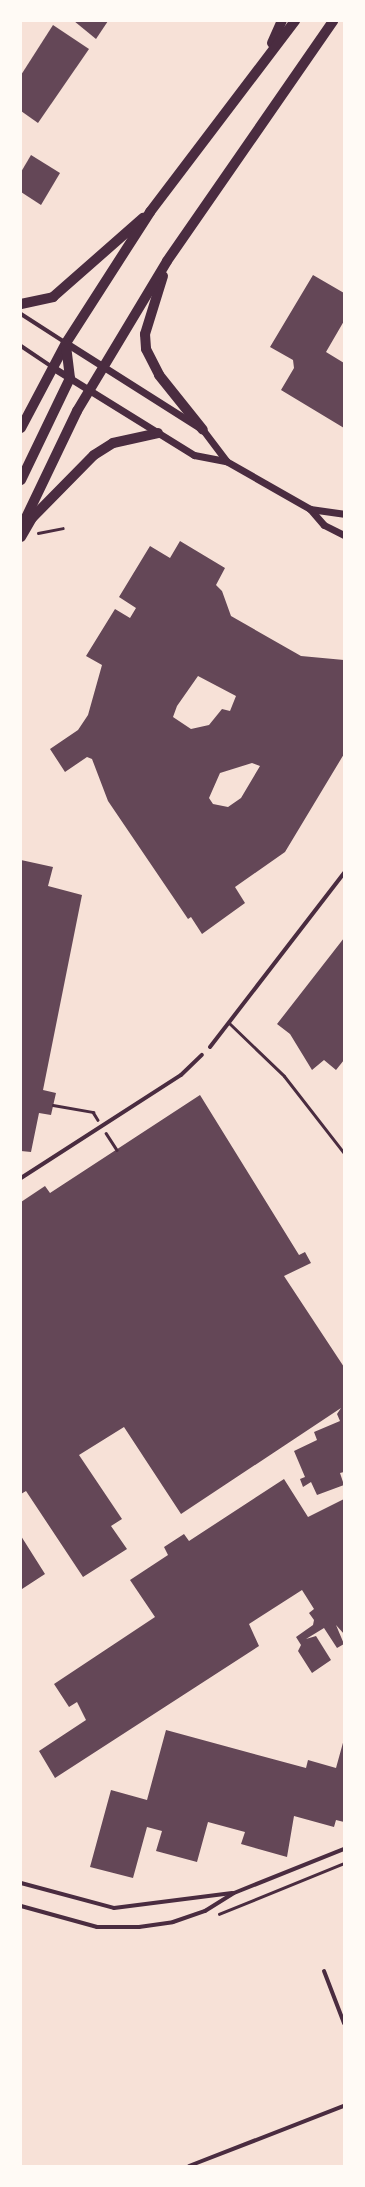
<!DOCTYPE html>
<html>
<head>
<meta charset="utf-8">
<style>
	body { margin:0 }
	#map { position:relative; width:365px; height:2187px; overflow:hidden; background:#f7e1d7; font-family:Commissioner,sans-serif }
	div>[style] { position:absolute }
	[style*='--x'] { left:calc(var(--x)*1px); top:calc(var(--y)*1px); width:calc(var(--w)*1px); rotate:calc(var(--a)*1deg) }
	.building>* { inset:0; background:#644757 }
	.path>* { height:2.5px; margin:-1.25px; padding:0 1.25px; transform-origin:1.25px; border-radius:1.25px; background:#4a2c40 }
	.service>* { height:3px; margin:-1.5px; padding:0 1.5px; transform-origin:1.5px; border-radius:1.5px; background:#4a2c40 }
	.minor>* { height:4px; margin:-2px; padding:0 2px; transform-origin:2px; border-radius:2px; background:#4a2c40 }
	.tertiary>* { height:7px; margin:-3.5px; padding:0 3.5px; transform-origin:3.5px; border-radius:3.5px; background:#4a2c40 }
	.trunk>* { height:10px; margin:-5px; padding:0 5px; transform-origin:5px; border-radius:5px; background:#4a2c40 }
	span { translate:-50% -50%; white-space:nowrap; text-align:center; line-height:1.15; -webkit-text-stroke:3px #fffaf5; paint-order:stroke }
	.frame { position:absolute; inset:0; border:22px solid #fffaf5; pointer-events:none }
</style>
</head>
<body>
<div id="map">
	<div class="building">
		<div style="clip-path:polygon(74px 21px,108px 21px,96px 39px)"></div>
		<div style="clip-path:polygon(53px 25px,89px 49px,38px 123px,21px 111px,21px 75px)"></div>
		<div style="clip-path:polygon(31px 155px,60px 173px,41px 205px,21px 192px,21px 172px)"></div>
		<div style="clip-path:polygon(313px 275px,344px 293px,344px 321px,326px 352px,344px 363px,344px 428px,281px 390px,294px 368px,293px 360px,270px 347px)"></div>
		<div style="clip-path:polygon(evenodd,180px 541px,225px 568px,216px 585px,222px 591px,231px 616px,301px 656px,344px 660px,344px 754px,285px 852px,235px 887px,245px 903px,202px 934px,191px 917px,188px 919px,108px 801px,92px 759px,87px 757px,65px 772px,50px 749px,78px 730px,88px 715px,102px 665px,86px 656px,115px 609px,130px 618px,136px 608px,119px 597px,150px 546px,170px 558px,180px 541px,198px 676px,236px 696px,230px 711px,222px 709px,209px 725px,191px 729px,173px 717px,177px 706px,198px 676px,180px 541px,252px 763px,260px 766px,241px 798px,228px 807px,213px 804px,209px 798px,220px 773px,252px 763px)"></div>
		<div style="clip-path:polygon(21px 860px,53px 867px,48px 886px,82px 895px,43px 1090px,56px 1093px,51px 1115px,39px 1113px,31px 1152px,21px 1151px)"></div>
		<div style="clip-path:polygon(344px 938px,344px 1060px,336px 1070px,324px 1060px,312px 1070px,290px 1034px,277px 1024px)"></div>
		<div style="clip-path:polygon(200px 1095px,299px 1255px,305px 1252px,311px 1263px,284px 1276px,344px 1367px,344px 1472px,340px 1473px,344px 1485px,317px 1495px,311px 1482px,303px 1487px,300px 1479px,305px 1477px,294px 1451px,317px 1440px,314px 1432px,340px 1421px,337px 1414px,341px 1408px,181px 1514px,124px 1427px,79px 1455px,122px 1519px,111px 1526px,127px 1549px,83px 1577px,26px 1491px,21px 1494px,21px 1202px,45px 1186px,50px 1193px)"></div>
		<div style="clip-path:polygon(284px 1479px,308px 1517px,344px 1499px,344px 1634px,336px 1625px,344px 1644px,337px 1648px,324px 1628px,306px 1639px,316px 1636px,331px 1660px,312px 1673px,298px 1651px,301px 1645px,296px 1637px,313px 1625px,314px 1620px,309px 1613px,314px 1609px,302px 1590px,249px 1624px,259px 1646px,55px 1778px,39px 1751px,86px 1720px,77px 1702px,69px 1707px,54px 1684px,155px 1617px,130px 1580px,168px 1555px,164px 1547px,184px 1534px,189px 1541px)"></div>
		<div style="clip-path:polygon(21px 1536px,45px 1574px,22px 1589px,21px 1594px)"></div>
		<div style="clip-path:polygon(166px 1730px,306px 1768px,308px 1760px,336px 1768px,344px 1739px,344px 1822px,336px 1820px,334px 1827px,294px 1816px,287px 1857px,241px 1844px,245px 1832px,208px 1822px,197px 1862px,156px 1851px,162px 1831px,147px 1827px,133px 1878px,90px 1867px,111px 1790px,147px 1800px)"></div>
	</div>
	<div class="path">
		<div style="--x:38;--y:533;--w:25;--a:-11"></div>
		<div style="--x:53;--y:1105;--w:41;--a:9.9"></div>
		<div style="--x:93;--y:1112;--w:9;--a:58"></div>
		<div style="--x:106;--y:1133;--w:20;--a:57"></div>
		<div style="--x:219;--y:1914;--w:135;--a:-22.2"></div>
	</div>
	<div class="service">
		<div style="--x:229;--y:1023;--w:76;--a:43.9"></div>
		<div style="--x:284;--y:1076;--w:98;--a:52.1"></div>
	</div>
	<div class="minor">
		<div style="--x:21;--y:314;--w:54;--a:32.8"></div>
		<div style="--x:21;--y:346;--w:37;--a:34"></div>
		<div style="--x:210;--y:1047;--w:220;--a:-52.4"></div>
		<div style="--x:21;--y:1178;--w:190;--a:-32.8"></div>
		<div style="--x:181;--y:1075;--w:29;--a:-44"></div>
		<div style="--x:21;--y:1883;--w:96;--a:15"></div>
		<div style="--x:114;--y:1908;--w:119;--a:-7.2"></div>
		<div style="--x:21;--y:1906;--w:79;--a:15.4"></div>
		<div style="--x:97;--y:1927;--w:42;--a:0"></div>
		<div style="--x:139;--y:1927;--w:34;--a:-8"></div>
		<div style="--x:173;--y:1922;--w:34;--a:-19"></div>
		<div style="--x:205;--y:1911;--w:34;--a:-32"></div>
		<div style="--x:234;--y:1893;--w:118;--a:-21.8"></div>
		<div style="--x:324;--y:1971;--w:56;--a:69"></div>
		<div style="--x:189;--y:2166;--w:166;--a:-21.2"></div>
	</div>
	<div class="tertiary">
		<div style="--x:66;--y:343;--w:162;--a:32.4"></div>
		<div style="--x:203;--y:430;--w:39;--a:53"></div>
		<div style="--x:52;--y:367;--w:167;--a:31.8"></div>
		<div style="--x:194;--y:455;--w:33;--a:11"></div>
		<div style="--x:226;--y:461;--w:97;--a:29.7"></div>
		<div style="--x:310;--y:509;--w:21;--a:49"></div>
		<div style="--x:324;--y:525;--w:22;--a:27"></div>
		<div style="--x:310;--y:509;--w:34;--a:8"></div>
	</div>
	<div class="trunk">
		<div style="--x:272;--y:43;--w:24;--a:-66"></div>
		<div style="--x:163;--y:276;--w:61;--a:107.2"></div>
		<div style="--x:145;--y:334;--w:15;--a:86"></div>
		<div style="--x:146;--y:349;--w:29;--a:63"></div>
		<div style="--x:159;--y:375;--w:70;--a:51.3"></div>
		<div style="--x:21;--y:304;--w:33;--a:-12"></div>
		<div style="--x:53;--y:297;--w:120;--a:-41.3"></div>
		<div style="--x:21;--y:428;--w:96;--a:-62.1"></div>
		<div style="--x:66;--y:343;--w:156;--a:-57.3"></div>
		<div style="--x:150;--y:212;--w:240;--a:-52.8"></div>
		<div style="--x:21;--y:480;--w:113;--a:-64.3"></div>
		<div style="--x:70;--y:378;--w:35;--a:-97"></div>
		<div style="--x:21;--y:528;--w:130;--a:-64.4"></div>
		<div style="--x:77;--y:411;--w:175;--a:-59"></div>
		<div style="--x:167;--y:261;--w:292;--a:-55.3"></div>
		<div style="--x:21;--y:537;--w:22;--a:-60"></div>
		<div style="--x:32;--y:518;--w:88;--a:-45.5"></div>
		<div style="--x:94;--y:455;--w:22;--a:-32"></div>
		<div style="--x:113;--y:443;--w:46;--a:-12.5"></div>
	</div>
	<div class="frame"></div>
</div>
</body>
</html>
